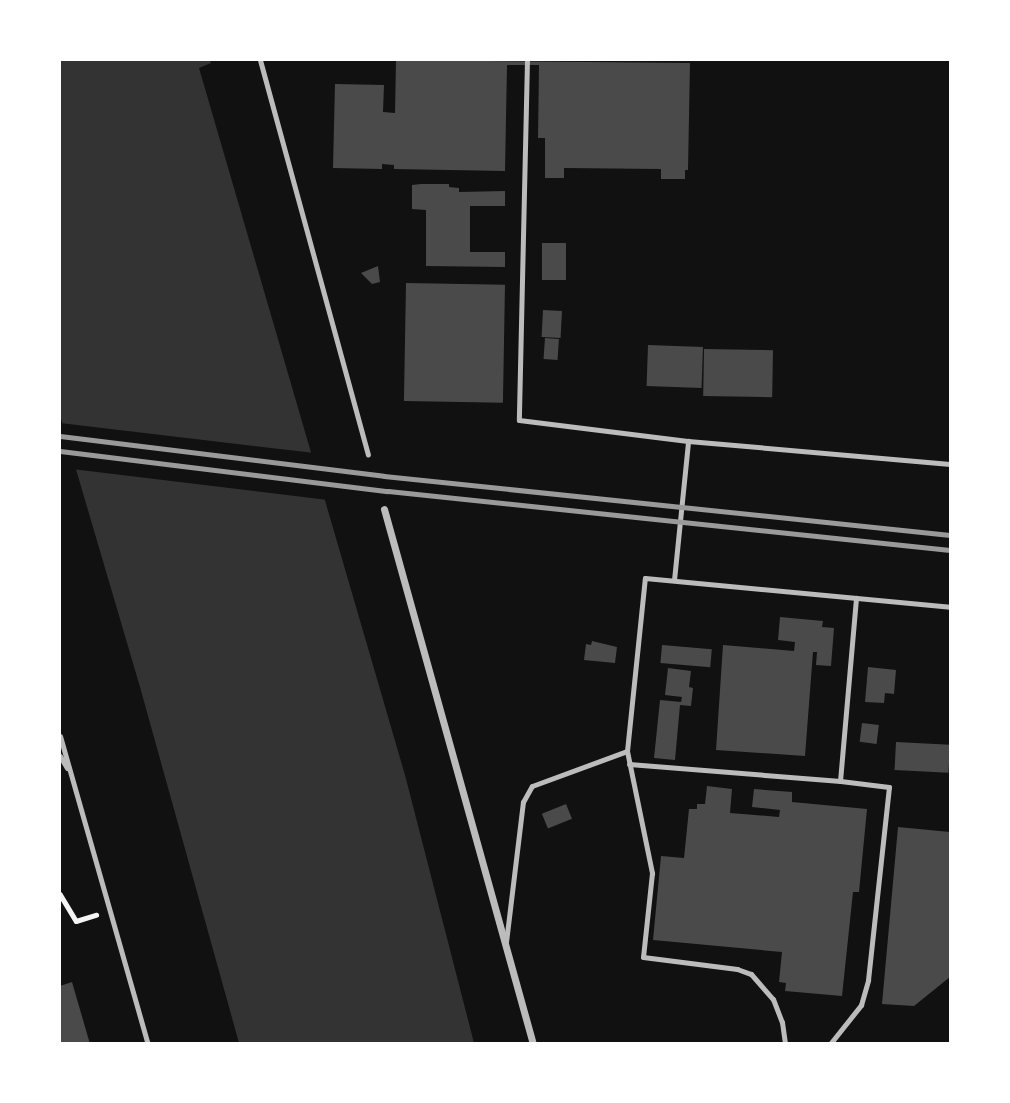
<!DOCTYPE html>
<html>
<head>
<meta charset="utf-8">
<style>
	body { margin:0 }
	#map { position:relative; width:1010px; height:1103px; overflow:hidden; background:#111; font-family:"Source Sans 3",sans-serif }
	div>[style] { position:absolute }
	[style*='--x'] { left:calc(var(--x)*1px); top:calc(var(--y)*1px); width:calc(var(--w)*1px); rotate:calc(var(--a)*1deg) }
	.water>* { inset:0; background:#333 }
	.pier>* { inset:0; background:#111 }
	.building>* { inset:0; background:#4a4a4a; transform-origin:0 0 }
	.path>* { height:4.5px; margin:-2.25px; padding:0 2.25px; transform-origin:2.25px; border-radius:2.25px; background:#f5f5f5 }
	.service>* { height:5px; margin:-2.5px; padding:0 2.5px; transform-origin:2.5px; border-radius:2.5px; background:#bcbcbc }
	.minor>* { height:7px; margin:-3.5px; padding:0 3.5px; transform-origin:3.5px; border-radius:3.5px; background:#bcbcbc }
	.rail>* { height:5px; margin:-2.5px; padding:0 2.5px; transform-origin:2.5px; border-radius:2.5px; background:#9a9a9a }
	span { translate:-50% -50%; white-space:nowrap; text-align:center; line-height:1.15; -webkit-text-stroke:5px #fff; paint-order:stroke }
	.frame { position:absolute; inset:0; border:61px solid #fff; pointer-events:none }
</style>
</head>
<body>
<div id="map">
	<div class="water">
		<div style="clip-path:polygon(60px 60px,210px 60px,211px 63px,199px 68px,405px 775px,474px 1043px,239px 1043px,140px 687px,60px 415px)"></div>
	</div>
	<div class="pier">
		<div style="clip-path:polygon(60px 423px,314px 453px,328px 500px,72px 469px)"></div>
	</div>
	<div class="building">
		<div style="clip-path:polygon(396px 60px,690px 63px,688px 170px,685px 170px,685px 179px,661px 179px,661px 169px,564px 168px,564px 178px,545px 178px,545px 138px,538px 138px,539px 65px,507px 65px,505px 171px,394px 169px,394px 165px,382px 164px,382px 169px,333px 168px,335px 84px,384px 85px,383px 112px,395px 113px)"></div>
		<div style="clip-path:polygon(421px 184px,449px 184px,449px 187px,459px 188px,459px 192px,505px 191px,505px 206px,470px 206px,470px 252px,505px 252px,505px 267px,426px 266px,426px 210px,412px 209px,412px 185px)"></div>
		<div style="left:542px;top:243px;width:24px;height:37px"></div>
		<div style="clip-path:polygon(378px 266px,380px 282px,372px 284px,361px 273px)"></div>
		<div style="left:406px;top:283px;width:99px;height:118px;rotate:1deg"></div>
		<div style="left:543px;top:310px;width:19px;height:27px;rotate:3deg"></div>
		<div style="left:545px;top:338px;width:14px;height:21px;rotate:4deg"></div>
		<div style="left:648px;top:345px;width:55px;height:41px;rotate:2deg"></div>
		<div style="left:704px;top:349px;width:69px;height:47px;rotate:1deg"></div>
		<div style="clip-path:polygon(780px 617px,823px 621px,822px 627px,834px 628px,831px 666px,816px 665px,817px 652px,813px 652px,805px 756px,716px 750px,723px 645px,794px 651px,795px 642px,778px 640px)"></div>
		<div style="clip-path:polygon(592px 641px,617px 647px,615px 663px,584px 660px,586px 644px,591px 645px)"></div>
		<div style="left:662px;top:645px;width:50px;height:18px;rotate:5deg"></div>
		<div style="clip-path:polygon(868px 667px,896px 670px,894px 694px,885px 693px,884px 703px,865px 702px)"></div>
		<div style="clip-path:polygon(668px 668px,691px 671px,689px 687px,693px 688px,691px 706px,680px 705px,675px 760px,654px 758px,660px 700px,681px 702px,682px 697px,665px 695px)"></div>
		<div style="left:862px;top:723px;width:17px;height:19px;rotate:7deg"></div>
		<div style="left:896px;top:742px;width:54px;height:28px;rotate:3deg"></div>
		<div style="clip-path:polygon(707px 786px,732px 789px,730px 813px,779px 817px,780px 810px,752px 807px,754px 789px,792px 792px,792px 802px,867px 809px,859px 892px,853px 892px,842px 996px,785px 991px,786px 983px,779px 982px,782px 952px,653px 940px,661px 856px,684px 858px,689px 809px,697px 809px,697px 804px,705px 804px)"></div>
		<div style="left:566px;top:804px;width:16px;height:26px;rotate:68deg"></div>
		<div style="clip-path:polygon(898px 827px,950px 832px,950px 977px,914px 1006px,882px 1004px)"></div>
		<div style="clip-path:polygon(72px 982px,90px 1044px,60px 1044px,60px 986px)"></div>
	</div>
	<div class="path">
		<div style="--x:60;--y:894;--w:31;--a:59"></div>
		<div style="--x:76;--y:921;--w:21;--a:-17"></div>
	</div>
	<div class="service">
		<div style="--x:260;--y:60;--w:409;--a:74.7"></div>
		<div style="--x:527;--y:60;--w:360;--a:91.3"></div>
		<div style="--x:519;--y:420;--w:170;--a:7.1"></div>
		<div style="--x:688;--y:441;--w:263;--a:5"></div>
		<div style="--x:674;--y:580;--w:140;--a:-84.2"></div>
		<div style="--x:60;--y:736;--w:320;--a:74.1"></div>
		<div style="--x:627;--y:751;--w:125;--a:78.4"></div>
		<div style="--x:652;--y:873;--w:84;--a:96.1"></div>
		<div style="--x:643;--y:957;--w:95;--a:7.3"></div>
		<div style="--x:737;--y:969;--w:15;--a:20"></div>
		<div style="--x:751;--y:974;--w:33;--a:49"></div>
		<div style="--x:773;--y:999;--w:25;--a:69"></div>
		<div style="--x:782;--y:1022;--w:22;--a:82"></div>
		<div style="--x:60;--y:756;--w:14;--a:60"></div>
		<div style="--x:629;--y:764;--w:212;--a:4.6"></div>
		<div style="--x:506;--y:942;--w:141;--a:-83.1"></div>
		<div style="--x:523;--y:802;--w:18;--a:-61"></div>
		<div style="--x:532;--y:786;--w:101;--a:-20.2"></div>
		<div style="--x:627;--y:751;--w:174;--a:-84.1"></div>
		<div style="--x:645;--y:578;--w:306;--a:5.4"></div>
		<div style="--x:830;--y:1044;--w:50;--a:-51.5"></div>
		<div style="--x:861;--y:1005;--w:26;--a:-74"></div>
		<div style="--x:868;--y:980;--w:194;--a:-83.8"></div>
		<div style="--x:889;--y:787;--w:49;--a:-173"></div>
		<div style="--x:840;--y:781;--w:184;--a:-85"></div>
	</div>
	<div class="minor">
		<div style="--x:384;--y:509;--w:555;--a:74.44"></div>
	</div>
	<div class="rail">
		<div style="--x:60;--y:436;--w:326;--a:7"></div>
		<div style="--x:384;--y:476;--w:569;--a:5.95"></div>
		<div style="--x:60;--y:451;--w:330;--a:7"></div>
		<div style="--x:388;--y:491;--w:565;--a:5.99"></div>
	</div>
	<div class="frame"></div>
</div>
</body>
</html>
